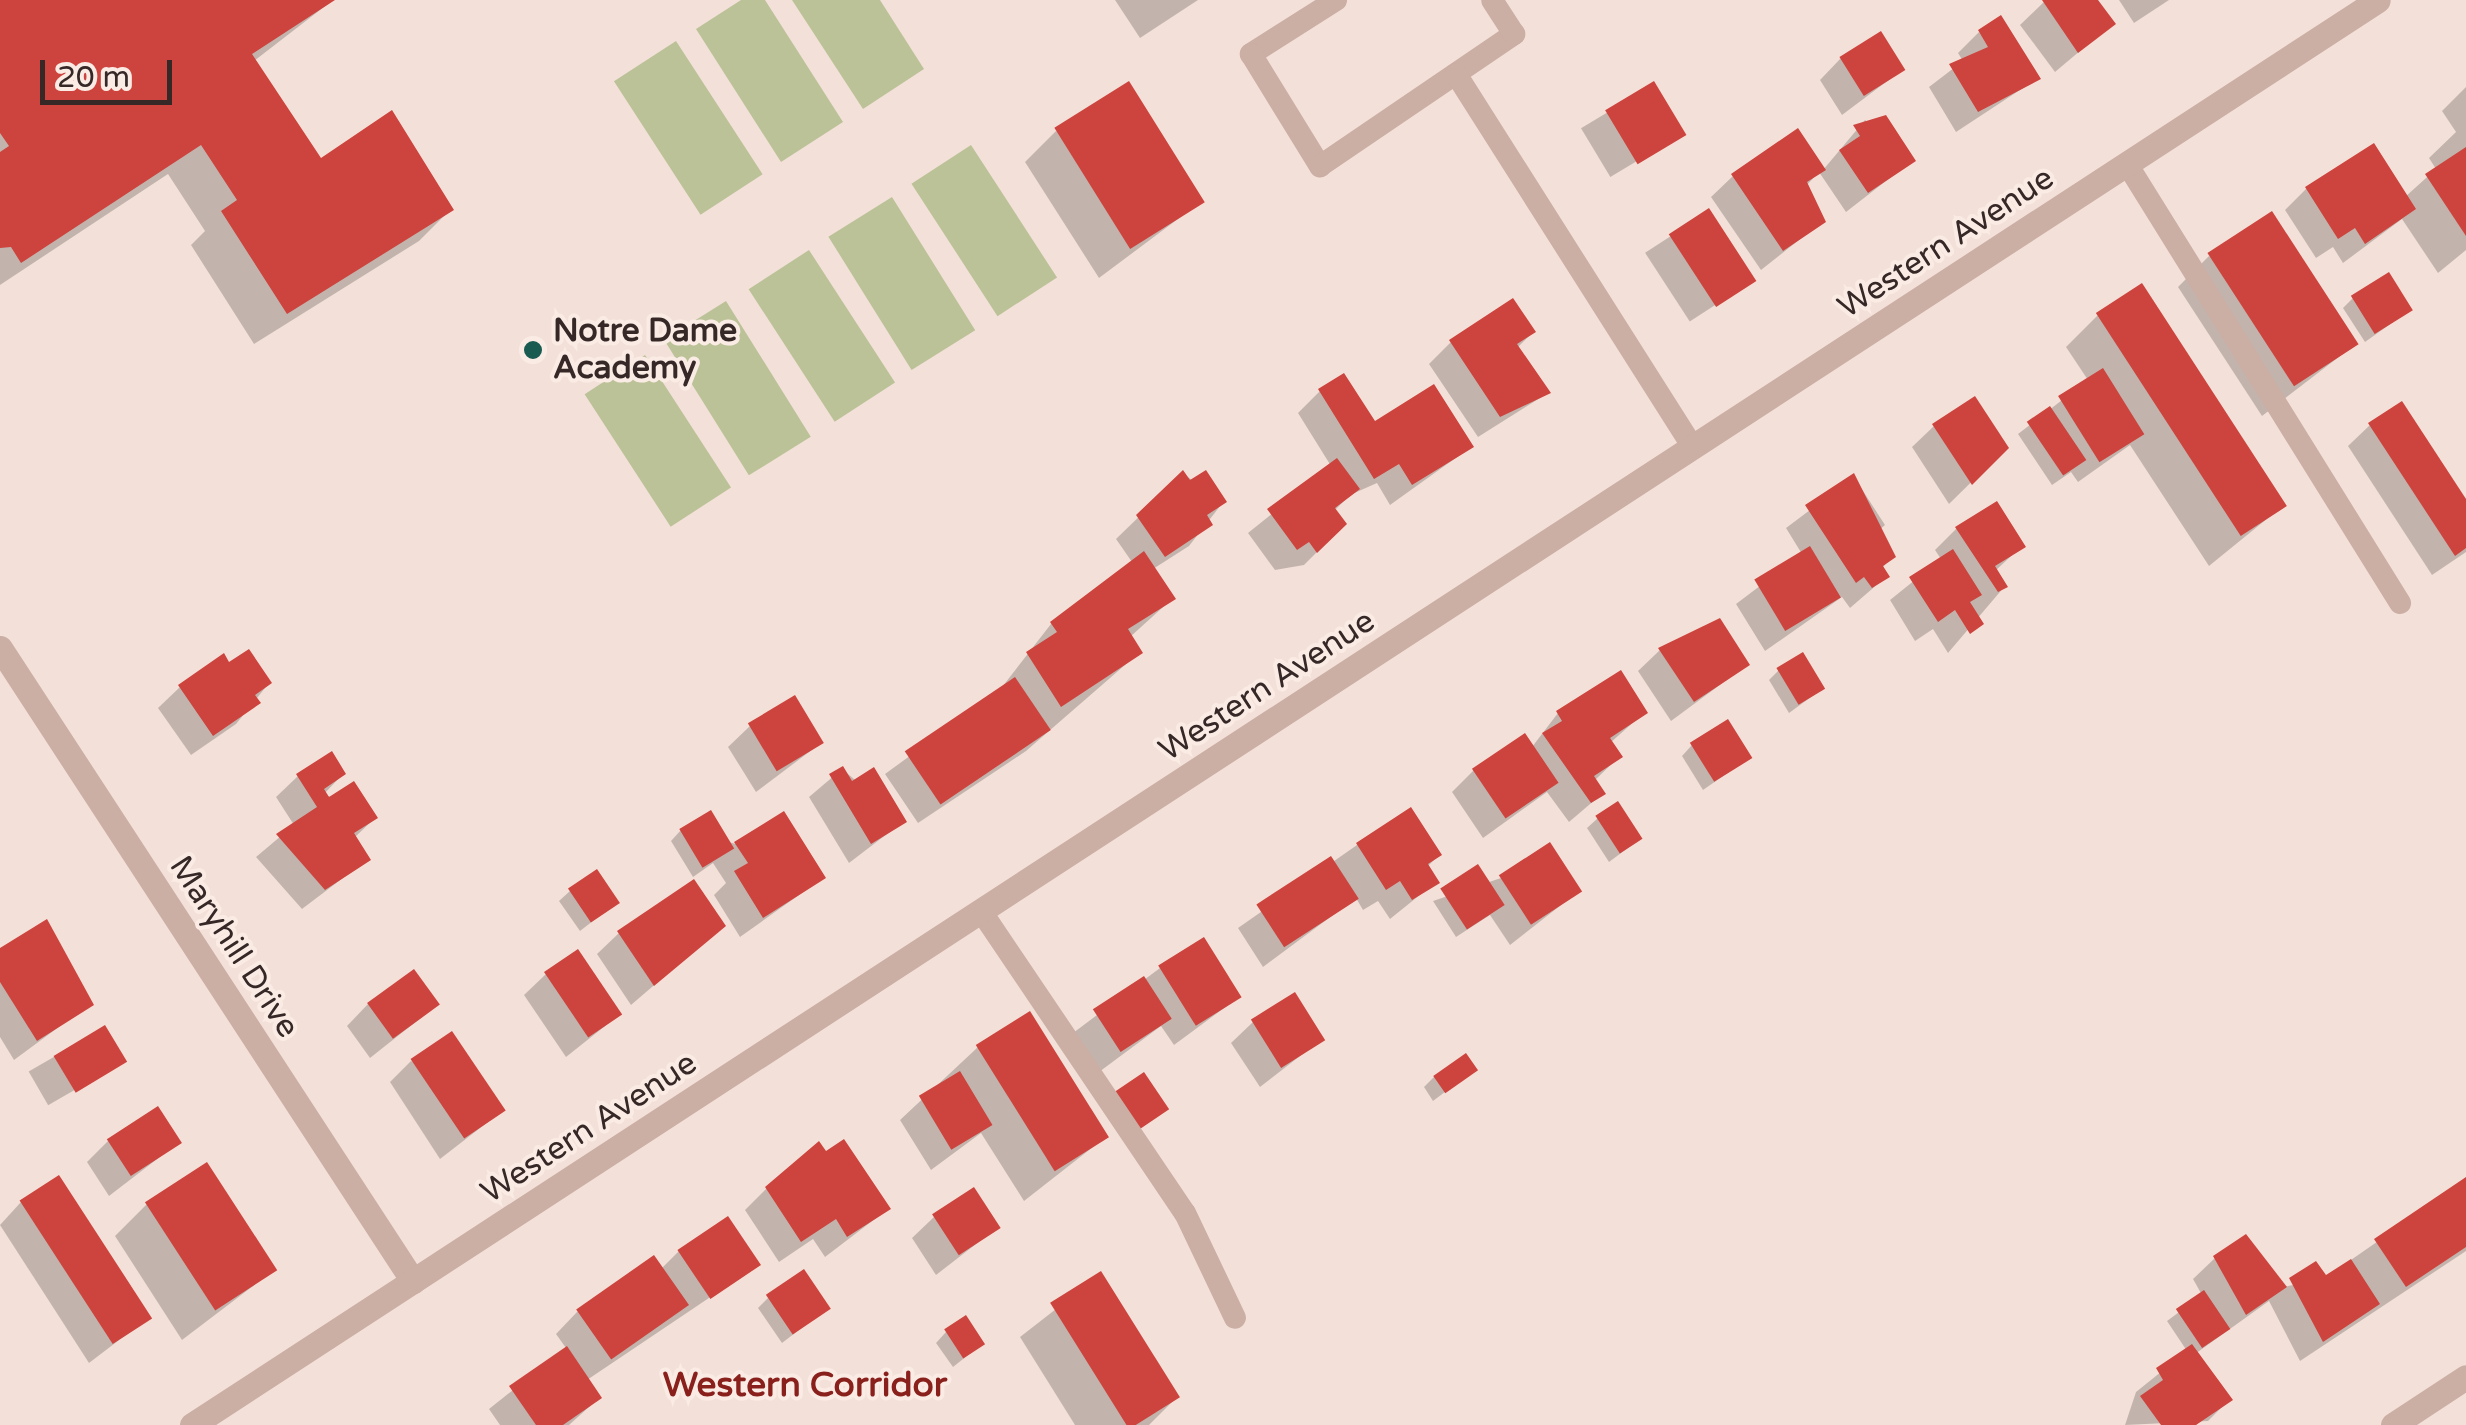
<!DOCTYPE html>
<html>
<head>
<meta charset="utf-8">
<style>
	body { margin:0 }
	#map { position:relative; width:2466px; height:1425px; overflow:hidden; background:#f3e1d9; font-family:"Varela Round",sans-serif }
	div>[style] { position:absolute }
	[style*='--x'] { left:calc(var(--x)*1px); top:calc(var(--y)*1px); width:calc(var(--w)*1px); rotate:calc(var(--a)*1deg) }
	.green>* { inset:0; background:#bcc298; transform-origin:0 0 }
	.shadow>* { inset:0; background:#0003; transform-origin:0 0 }
	.building>* { inset:0; background:#cd433d; transform-origin:0 0 }
	.service>* { height:22px; margin:-11px; padding:0 11px; transform-origin:11px; border-radius:11px; background:#cbaea4 }
	.minor>* { height:25px; margin:-12.5px; padding:0 12.5px; transform-origin:12.5px; border-radius:12.5px; background:#cbaea4 }
	.dots>* { width:28px; height:28px; translate:-50% -50%; box-sizing:border-box; border:5px solid #faece5; border-radius:50% }
	span { translate:-50% -50%; white-space:nowrap; text-align:center; line-height:1.15; -webkit-text-stroke:8px #faece5; paint-order:stroke }
	.street-label { font-size:32px; color:#362826 }
	.poi-label { font-size:32px; color:#362826; font-weight:700 }
	.left { translate:0 -50%; text-align:left }
	.neighbourhood-label { font-size:35px; color:#89201b; font-weight:700 }
	.scale { position:absolute; left:40px; top:60px; width:132px; height:45px; box-sizing:border-box; border:5px solid #362826; border-top:0; padding-left:12px; font-size:30px; line-height:35px; white-space:nowrap; color:#362826; -webkit-text-stroke:8px #faece5; paint-order:stroke }
</style>
</head>
<body>
<div id="map">
	<div class="green">
		<div style="clip-path:polygon(741px 0,765px 0,843px 122px,781px 162px,696px 29px)"></div>
		<div style="clip-path:polygon(792px 0,880px 0,924px 69px,863px 109px)"></div>
		<div style="left:676px;top:41px;width:159px;height:74px;rotate:57deg"></div>
		<div style="left:971px;top:145px;width:158px;height:71px;rotate:57deg"></div>
		<div style="left:892px;top:197px;width:157px;height:75px;rotate:58deg"></div>
		<div style="left:809px;top:250px;width:158px;height:72px;rotate:57deg"></div>
		<div style="left:726px;top:301px;width:160px;height:73px;rotate:58deg"></div>
		<div style="left:645px;top:355px;width:158px;height:72px;rotate:57deg"></div>
	</div>
	<div class="shadow">
		<div style="clip-path:polygon(0 0,333px 0,254px 61px,320px 161px,451px 209px,419px 241px,254px 344px,191px 245px,205px 231px,168px 174px,0 285px)"></div>
		<div style="clip-path:polygon(1115px 0,1198px 0,1140px 38px)"></div>
		<div style="clip-path:polygon(2046px 0,2094px 0,2112px 24px,2055px 72px,2020px 25px)"></div>
		<div style="clip-path:polygon(2119px 0,2169px 0,2134px 23px)"></div>
		<div style="clip-path:polygon(1979px 32px,2038px 78px,1956px 132px,1929px 87px,1963px 61px,1958px 53px)"></div>
		<div style="clip-path:polygon(1841px 58px,1902px 70px,1842px 115px,1820px 80px)"></div>
		<div style="left:1653px;top:85px;width:57px;height:84px;rotate:59deg"></div>
		<div style="clip-path:polygon(2466px 87px,2466px 250px,2438px 273px,2402px 219px,2343px 263px,2333px 247px,2316px 258px,2285px 210px,2306px 189px,2405px 197px,2436px 169px,2429px 158px,2456px 132px,2442px 111px)"></div>
		<div style="clip-path:polygon(1865px 120px,1913px 160px,1846px 212px,1819px 172px,1806px 186px,1823px 221px,1761px 270px,1711px 197px,1733px 176px,1823px 170px)"></div>
		<div style="clip-path:polygon(1056px 131px,1202px 201px,1099px 278px,1025px 162px)"></div>
		<div style="left:1708px;top:212px;width:82px;height:75px;rotate:57deg"></div>
		<div style="clip-path:polygon(2209px 256px,2357px 343px,2262px 416px,2178px 287px)"></div>
		<div style="clip-path:polygon(2353px 298px,2410px 310px,2365px 342px,2343px 308px)"></div>
		<div style="clip-path:polygon(2098px 315px,2284px 505px,2209px 566px,2130px 445px,2078px 482px,2071px 472px,2052px 485px,2018px 434px,2088px 380px,2066px 347px)"></div>
		<div style="clip-path:polygon(1533px 332px,1517px 348px,1548px 393px,1478px 437px,1429px 364px,1451px 342px)"></div>
		<div style="clip-path:polygon(1320px 391px,1374px 425px,1471px 447px,1390px 505px,1377px 483px,1350px 495px,1334px 511px,1327px 542px,1304px 565px,1275px 570px,1248px 533px,1331px 466px,1298px 413px)"></div>
		<div style="clip-path:polygon(2370px 425px,2466px 503px,2466px 552px,2432px 575px,2348px 446px)"></div>
		<div style="clip-path:polygon(1934px 426px,2006px 448px,1949px 504px,1912px 447px)"></div>
		<div style="clip-path:polygon(1183px 474px,1224px 501px,1189px 546px,1153px 569px,1172px 599px,1130px 637px,1140px 652px,1026px 751px,918px 823px,885px 774px,999px 691px,1051px 624px,1132px 562px,1116px 539px)"></div>
		<div style="clip-path:polygon(1854px 477px,1885px 525px,1877px 532px,1893px 556px,1882px 568px,1887px 576px,1850px 608px,1842px 597px,1765px 651px,1736px 604px,1802px 554px,1786px 528px)"></div>
		<div style="clip-path:polygon(1996px 505px,2022px 546px,1995px 571px,2005px 586px,1948px 653px,1933px 629px,1915px 641px,1890px 600px,1941px 559px,1935px 550px,1956px 529px)"></div>
		<div style="clip-path:polygon(1660px 650px,1747px 665px,1671px 721px,1638px 671px)"></div>
		<div style="clip-path:polygon(229px 666px,269px 683px,236px 724px,191px 755px,158px 708px,180px 687px)"></div>
		<div style="clip-path:polygon(1779px 670px,1822px 689px,1789px 713px,1769px 680px)"></div>
		<div style="clip-path:polygon(1645px 712px,1610px 743px,1619px 757px,1594px 781px,1603px 793px,1569px 822px,1547px 792px,1483px 838px,1452px 792px,1474px 770px,1532px 747px,1558px 713px)"></div>
		<div style="clip-path:polygon(750px 726px,821px 743px,756px 792px,728px 747px)"></div>
		<div style="clip-path:polygon(1692px 745px,1749px 758px,1703px 790px,1682px 756px)"></div>
		<div style="clip-path:polygon(842px 769px,904px 821px,849px 863px,809px 797px)"></div>
		<div style="clip-path:polygon(343px 774px,324px 794px,375px 818px,354px 838px,368px 859px,302px 909px,256px 857px,294px 825px,276px 797px,298px 776px)"></div>
		<div style="clip-path:polygon(1598px 818px,1640px 839px,1609px 862px,1587px 828px)"></div>
		<div style="clip-path:polygon(681px 830px,736px 844px,823px 878px,740px 937px,714px 895px,726px 883px,713px 863px,693px 877px,671px 841px)"></div>
		<div style="clip-path:polygon(1357px 845px,1439px 855px,1427px 867px,1436px 882px,1390px 919px,1378px 901px,1363px 910px,1356px 898px,1263px 967px,1238px 928px)"></div>
		<div style="clip-path:polygon(1501px 878px,1579px 891px,1510px 945px,1490px 915px,1456px 937px,1433px 901px)"></div>
		<div style="clip-path:polygon(570px 891px,616px 903px,580px 931px,559px 901px)"></div>
		<div style="clip-path:polygon(723px 926px,631px 1005px,597px 954px,619px 933px)"></div>
		<div style="clip-path:polygon(0 951px,90px 1004px,14px 1060px,0 1037px)"></div>
		<div style="clip-path:polygon(1160px 968px,1239px 997px,1174px 1045px,1161px 1026px,1099px 1072px,1073px 1033px)"></div>
		<div style="clip-path:polygon(546px 974px,619px 1015px,566px 1057px,524px 995px)"></div>
		<div style="clip-path:polygon(368px 1004px,437px 1005px,370px 1058px,347px 1026px)"></div>
		<div style="clip-path:polygon(1253px 1022px,1322px 1039px,1260px 1087px,1231px 1043px)"></div>
		<div style="left:104px;top:1028px;width:39px;height:87px;rotate:60deg"></div>
		<div style="clip-path:polygon(978px 1047px,1107px 1136px,1024px 1201px,981px 1133px,931px 1170px,900px 1120px)"></div>
		<div style="clip-path:polygon(411px 1061px,502px 1111px,440px 1159px,390px 1082px)"></div>
		<div style="clip-path:polygon(1474px 1070px,1433px 1101px,1424px 1087px,1434px 1077px)"></div>
		<div style="clip-path:polygon(108px 1141px,178px 1143px,109px 1196px,87px 1162px)"></div>
		<div style="clip-path:polygon(2466px 1180px,2466px 1251px,2300px 1361px,2269px 1301px,2195px 1354px,2229px 1400px,2208px 1421px,2125px 1425px,2136px 1392px,2187px 1351px,2167px 1321px,2202px 1295px,2193px 1279px,2215px 1258px,2284px 1287px,2325px 1278px)"></div>
		<div style="clip-path:polygon(766px 1189px,888px 1209px,825px 1257px,813px 1239px,779px 1262px,745px 1210px)"></div>
		<div style="clip-path:polygon(21px 1202px,148px 1318px,89px 1363px,0 1225px)"></div>
		<div style="clip-path:polygon(147px 1204px,274px 1270px,182px 1340px,115px 1236px)"></div>
		<div style="clip-path:polygon(934px 1217px,998px 1227px,936px 1275px,912px 1238px)"></div>
		<div style="clip-path:polygon(679px 1251px,758px 1265px,587px 1380px,599px 1398px,569px 1425px,500px 1425px,489px 1409px,566px 1348px,556px 1334px,577px 1312px,654px 1258px,661px 1269px)"></div>
		<div style="clip-path:polygon(1101px 1274px,1178px 1396px,1149px 1425px,1075px 1425px,1020px 1337px)"></div>
		<div style="clip-path:polygon(768px 1298px,828px 1308px,782px 1343px,758px 1308px)"></div>
		<div style="clip-path:polygon(946px 1332px,982px 1344px,953px 1367px,936px 1343px)"></div>
	</div>
	<div class="building">
		<div style="clip-path:polygon(0 0,335px 0,252px 54px,321px 158px,392px 110px,454px 210px,287px 314px,221px 211px,237px 200px,201px 145px,21px 263px,11px 247px,0 248px,0 152px,9px 146px,0 133px)"></div>
		<div style="clip-path:polygon(2042px 0,2098px 0,2116px 24px,2078px 53px)"></div>
		<div style="clip-path:polygon(2001px 15px,2041px 79px,1978px 112px,1949px 64px,1988px 47px,1978px 30px)"></div>
		<div style="left:1881px;top:31px;width:46px;height:49px;rotate:58deg"></div>
		<div style="left:1129px;top:81px;width:143px;height:88px;rotate:58deg"></div>
		<div style="left:1654px;top:81px;width:63px;height:57px;rotate:59deg"></div>
		<div style="clip-path:polygon(1886px 115px,1916px 161px,1868px 193px,1839px 150px,1860px 136px,1853px 125px)"></div>
		<div style="clip-path:polygon(1798px 128px,1826px 170px,1807px 182px,1826px 222px,1783px 251px,1731px 174px)"></div>
		<div style="clip-path:polygon(2374px 143px,2416px 209px,2365px 244px,2355px 228px,2338px 239px,2305px 187px)"></div>
		<div style="clip-path:polygon(2466px 147px,2466px 236px,2425px 174px)"></div>
		<div style="left:1709px;top:208px;width:87px;height:48px;rotate:57deg"></div>
		<div style="left:2272px;top:211px;width:159px;height:77px;rotate:57deg"></div>
		<div style="left:2389px;top:272px;width:45px;height:45px;rotate:58deg"></div>
		<div style="left:2142px;top:283px;width:266px;height:55px;rotate:57deg"></div>
		<div style="clip-path:polygon(1513px 298px,1536px 332px,1517px 344px,1551px 393px,1500px 417px,1449px 340px)"></div>
		<div style="left:2103px;top:368px;width:78px;height:53px;rotate:58deg"></div>
		<div style="clip-path:polygon(1344px 373px,1375px 421px,1434px 384px,1474px 447px,1412px 485px,1399px 464px,1374px 479px,1318px 389px)"></div>
		<div style="clip-path:polygon(1975px 396px,2009px 448px,1972px 485px,1932px 424px)"></div>
		<div style="clip-path:polygon(2402px 401px,2466px 499px,2466px 548px,2455px 556px,2368px 423px)"></div>
		<div style="left:2050px;top:406px;width:65px;height:28px;rotate:56deg"></div>
		<div style="clip-path:polygon(1337px 458px,1360px 489px,1335px 508px,1347px 524px,1317px 553px,1309px 542px,1297px 550px,1267px 509px)"></div>
		<div style="clip-path:polygon(1183px 470px,1190px 480px,1206px 470px,1227px 502px,1207px 515px,1213px 525px,1165px 557px,1136px 515px)"></div>
		<div style="clip-path:polygon(1854px 473px,1896px 557px,1883px 566px,1890px 577px,1872px 588px,1864px 577px,1856px 583px,1805px 505px)"></div>
		<div style="clip-path:polygon(1997px 501px,2026px 547px,1995px 566px,2008px 587px,1998px 592px,1955px 527px)"></div>
		<div style="left:1810px;top:546px;width:60px;height:65px;rotate:59deg"></div>
		<div style="clip-path:polygon(1953px 549px,1982px 595px,1970px 602px,1984px 624px,1970px 634px,1955px 610px,1938px 622px,1909px 577px)"></div>
		<div style="clip-path:polygon(1144px 551px,1176px 599px,1128px 629px,1143px 653px,1061px 707px,1026px 652px,1057px 632px,1050px 622px)"></div>
		<div style="clip-path:polygon(1720px 618px,1750px 665px,1694px 702px,1658px 648px)"></div>
		<div style="clip-path:polygon(249px 649px,272px 683px,255px 695px,261px 703px,213px 736px,178px 685px,224px 653px,229px 662px)"></div>
		<div style="left:1803px;top:652px;width:43px;height:31px;rotate:59deg"></div>
		<div style="clip-path:polygon(1621px 670px,1648px 713px,1610px 738px,1623px 757px,1594px 776px,1606px 794px,1591px 803px,1542px 733px,1562px 721px,1556px 711px)"></div>
		<div style="left:1015px;top:677px;width:64px;height:133px;rotate:56deg"></div>
		<div style="left:795px;top:695px;width:56px;height:55px;rotate:59deg"></div>
		<div style="left:1728px;top:719px;width:46px;height:45px;rotate:58deg"></div>
		<div style="left:1525px;top:733px;width:60px;height:64px;rotate:56deg"></div>
		<div style="clip-path:polygon(332px 751px,346px 774px,324px 789px,329px 797px,354px 781px,378px 818px,354px 833px,371px 860px,325px 890px,276px 834px,317px 807px,296px 774px)"></div>
		<div style="clip-path:polygon(843px 766px,852px 781px,874px 767px,907px 822px,871px 844px,829px 774px)"></div>
		<div style="left:1618px;top:801px;width:45px;height:27px;rotate:57deg"></div>
		<div style="clip-path:polygon(1411px 807px,1442px 855px,1428px 864px,1440px 883px,1412px 900px,1400px 881px,1386px 890px,1356px 843px)"></div>
		<div style="left:711px;top:810px;width:45px;height:37px;rotate:59deg"></div>
		<div style="clip-path:polygon(784px 811px,826px 878px,763px 918px,734px 871px,748px 863px,734px 842px)"></div>
		<div style="left:1550px;top:842px;width:59px;height:61px;rotate:57deg"></div>
		<div style="left:1331px;top:856px;width:51px;height:89px;rotate:57deg"></div>
		<div style="left:1478px;top:864px;width:49px;height:45px;rotate:57deg"></div>
		<div style="left:597px;top:869px;width:41px;height:35px;rotate:56deg"></div>
		<div style="clip-path:polygon(694px 879px,726px 926px,654px 986px,617px 931px)"></div>
		<div style="clip-path:polygon(47px 919px,94px 1005px,37px 1041px,0 982px,0 948px)"></div>
		<div style="left:1204px;top:937px;width:71px;height:54px;rotate:58deg"></div>
		<div style="left:578px;top:949px;width:79px;height:41px;rotate:56deg"></div>
		<div style="left:414px;top:969px;width:44px;height:58px;rotate:54deg"></div>
		<div style="left:1144px;top:976px;width:51px;height:61px;rotate:57deg"></div>
		<div style="left:1295px;top:992px;width:57px;height:52px;rotate:58deg"></div>
		<div style="left:1030px;top:1011px;width:149px;height:64px;rotate:58deg"></div>
		<div style="left:105px;top:1025px;width:43px;height:60px;rotate:59deg"></div>
		<div style="left:452px;top:1031px;width:96px;height:50px;rotate:56deg"></div>
		<div style="left:1466px;top:1053px;width:21px;height:40px;rotate:55deg"></div>
		<div style="left:960px;top:1071px;width:63px;height:48px;rotate:59deg"></div>
		<div style="left:1144px;top:1072px;width:45px;height:37px;rotate:56deg"></div>
		<div style="left:158px;top:1106px;width:44px;height:61px;rotate:57deg"></div>
		<div style="clip-path:polygon(844px 1139px,891px 1209px,847px 1237px,836px 1219px,801px 1242px,765px 1187px,819px 1141px,826px 1151px)"></div>
		<div style="left:207px;top:1162px;width:129px;height:74px;rotate:57deg"></div>
		<div style="left:59px;top:1175px;width:171px;height:47px;rotate:57deg"></div>
		<div style="clip-path:polygon(2466px 1177px,2466px 1247px,2406px 1287px,2374px 1239px)"></div>
		<div style="left:974px;top:1187px;width:49px;height:50px;rotate:57deg"></div>
		<div style="left:728px;top:1216px;width:59px;height:61px;rotate:56deg"></div>
		<div style="clip-path:polygon(2246px 1234px,2287px 1287px,2246px 1315px,2213px 1256px)"></div>
		<div style="left:654px;top:1255px;width:61px;height:95px;rotate:55deg"></div>
		<div style="clip-path:polygon(2351px 1259px,2380px 1304px,2323px 1342px,2289px 1278px,2316px 1261px,2326px 1275px)"></div>
		<div style="left:804px;top:1269px;width:48px;height:46px;rotate:56deg"></div>
		<div style="left:1101px;top:1271px;width:149px;height:60px;rotate:58deg"></div>
		<div style="left:2204px;top:1290px;width:47px;height:34px;rotate:56deg"></div>
		<div style="left:966px;top:1315px;width:35px;height:26px;rotate:57deg"></div>
		<div style="clip-path:polygon(2192px 1344px,2233px 1400px,2196px 1425px,2161px 1425px,2140px 1396px,2163px 1380px,2156px 1368px)"></div>
		<div style="clip-path:polygon(567px 1346px,602px 1398px,563px 1425px,536px 1425px,509px 1386px)"></div>
	</div>
	<div class="service">
		<div style="--x:1336;--y:0;--w:101;--a:147.6"></div>
		<div style="--x:1251;--y:54;--w:132;--a:58.4"></div>
		<div style="--x:1320;--y:166;--w:235;--a:-34.2"></div>
		<div style="--x:1514;--y:34;--w:40;--a:-122.9"></div>
		<div style="--x:1456;--y:74;--w:442;--a:57.6"></div>
		<div style="--x:2127;--y:164;--w:517;--a:58.12"></div>
		<div style="--x:981;--y:911;--w:364;--a:56"></div>
		<div style="--x:1185;--y:1213;--w:116;--a:64.5"></div>
	</div>
	<div class="minor">
		<div style="--x:0;--y:648;--w:756;--a:56.88"></div>
		<div style="--x:192;--y:1425;--w:2609;--a:-33.1"></div>
		<div style="--x:2393;--y:1425;--w:87;--a:-33.3"></div>
	</div>
	<div class="dots">
		<div style="left:533px;top:350px;background:#195a51"></div>
	</div>
	<div class="street-label">
		<span style="left:1946px;top:243px;rotate:-33deg">Western Avenue</span>
		<span style="left:1267px;top:686px;rotate:-33deg">Western Avenue</span>
		<span style="left:234px;top:947px;rotate:57deg">Maryhill Drive</span>
		<span style="left:589px;top:1128px;rotate:-33deg">Western Avenue</span>
	</div>
	<div class="poi-label">
		<span class="left" style="left:553px;top:350px">Notre Dame<br>Academy</span>
	</div>
	<div class="neighbourhood-label">
		<span style="left:805px;top:1385px">Western Corridor</span>
	</div>
	<div class="scale">20 m</div>
</div>
</body>
</html>
